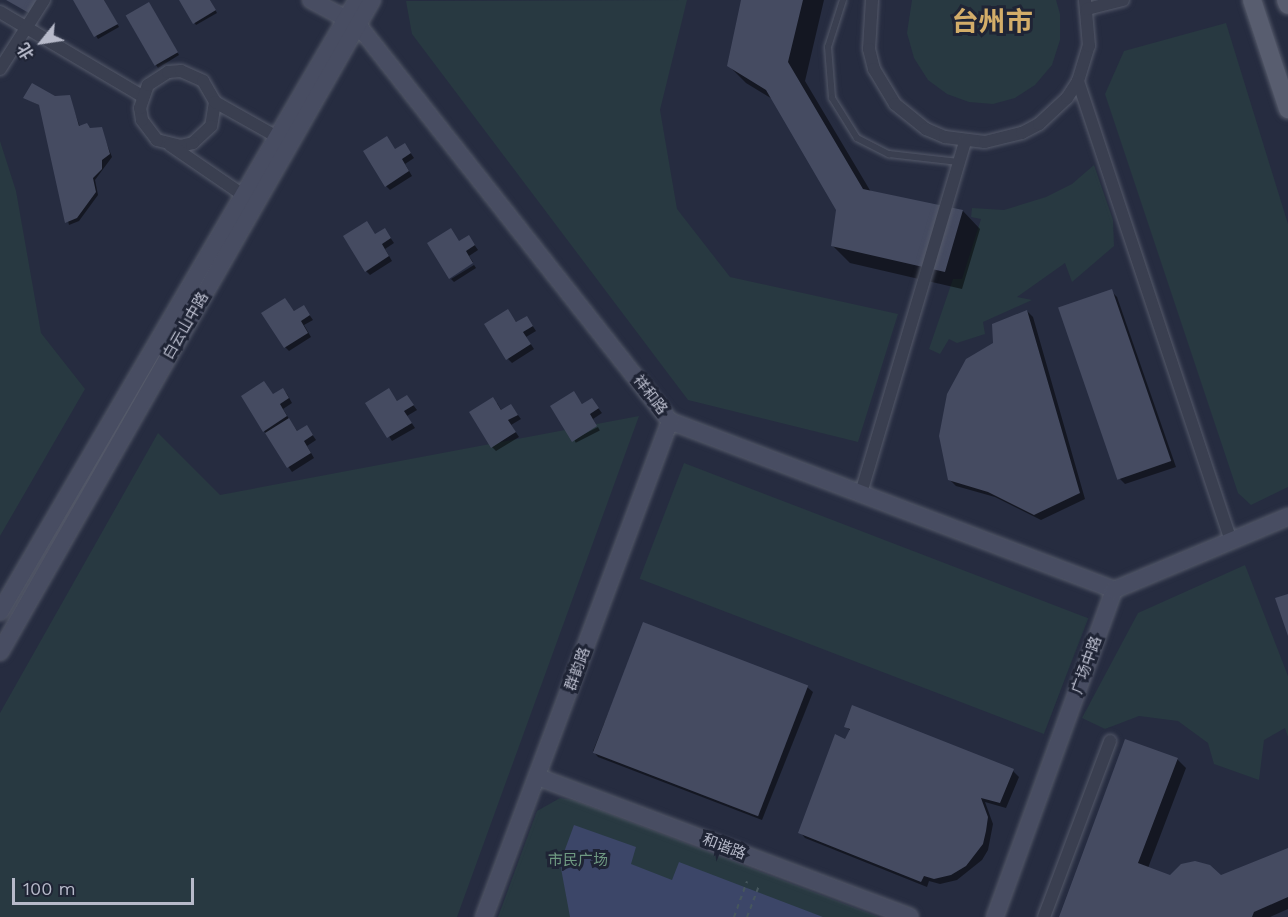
<!DOCTYPE html>
<html>
<head>
<meta charset="utf-8">
<style>
	body { margin:0 }
	#map { position:relative; width:1288px; height:917px; overflow:hidden; background:#262c40; font-family:"Work Sans","Noto Sans SC",sans-serif }
	div>[style] { position:absolute }
	[style*='--x'] { left:calc(var(--x)*1px); top:calc(var(--y)*1px); width:calc(var(--w)*1px); rotate:calc(var(--a)*1deg) }
	.green>* { inset:0; background:#283941; transform-origin:0 0 }
	.water>* { inset:0; background:#3c4668 }
	.shadow>* { inset:0; background:#0007; transform-origin:0 0 }
	.building>* { inset:0; background:#454b61; transform-origin:0 0 }
	.path>* { height:2px; margin-top:-1px; transform-origin:0; background:repeating-linear-gradient(90deg,#46565d 0 4.5px,transparent 0 9px) }
	.roads { filter:drop-shadow(0 0 2px #555a6a) drop-shadow(0 0 2px #555a6a) }
	.lane>* { height:6px; margin:-3px; padding:0 3px; transform-origin:3px; border-radius:3px; background:#3a3f50 }
	.street>* { height:12px; margin:-6px; padding:0 6px; transform-origin:6px; border-radius:6px; background:#3a3f50 }
	.secondary>* { height:16px; margin:-8px; padding:0 8px; transform-origin:8px; border-radius:8px; background:#484d62 }
	.primary>* { height:18px; margin:-9px; padding:0 9px; transform-origin:9px; border-radius:9px; background:#585d6f }
	span { translate:-50% -50%; white-space:nowrap; text-align:center; line-height:1.15; -webkit-text-stroke:6px #1f2435; paint-order:stroke }
	.street-label { font-size:15px; color:#b7baca }
	.park-label { font-size:15px; color:#6f9a82 }
	.town-label { font-size:27px; color:#d3ad69; font-weight:700 }
	.north { position:absolute; left:12px; top:12px; width:60px; height:60px; -webkit-text-stroke:4px #1f2435; paint-order:stroke; rotate:240deg; font-size:16px; font-weight:700; line-height:24px; text-align:center; color:#b7baca }
	.north::after { content:''; display:block; margin:auto; width:21px; height:27px; background:#b7baca; clip-path:polygon(50% 0,100% 100%,50% 72%,0 100%) }
	.scale { position:absolute; left:12px; top:878px; width:182px; height:27px; box-sizing:border-box; border:3px solid #b7baca; border-top:0; padding-left:8px; font-size:18px; line-height:21px; white-space:nowrap; color:#b7baca; -webkit-text-stroke:4px #1f2435; paint-order:stroke }
</style>
</head>
<body>
<div id="map">
	<div class="green">
		<div style="clip-path:polygon(687px 0,660px 110px,677px 209px,730px 277px,898px 314px,858px 442px,688px 400px,412px 34px,406px 1px)"></div>
		<div style="clip-path:polygon(912px 0,1056px 0,1060px 14px,1060px 40px,1052px 65px,1035px 85px,1015px 98px,993px 104px,969px 102px,947px 94px,928px 80px,914px 58px,907px 33px)"></div>
		<div style="clip-path:polygon(1226px 23px,1288px 224px,1288px 487px,1251px 505px,1238px 493px,1105px 94px,1124px 51px)"></div>
		<div style="clip-path:polygon(0 141px,16px 191px,41px 333px,85px 389px,0 536px)"></div>
		<div style="clip-path:polygon(1094px 165px,1113px 220px,1114px 246px,1072px 282px,1065px 263px,1017px 297px,1032px 300px,983px 322px,985px 334px,957px 343px,949px 339px,940px 354px,929px 349px,953px 279px,962px 279px,981px 219px,971px 217px,972px 208px,1004px 210px,1046px 197px,1072px 184px)"></div>
		<div style="clip-path:polygon(639px 416px,457px 917px,0 917px,0 713px,158px 433px,220px 495px)"></div>
		<div style="left:684px;top:463px;width:433px;height:124px;rotate:21deg"></div>
		<div style="clip-path:polygon(1245px 565px,1288px 676px,1288px 737px,1285px 728px,1264px 740px,1259px 780px,1214px 764px,1208px 743px,1178px 721px,1139px 716px,1105px 729px,1082px 718px,1138px 613px)"></div>
		<div style="clip-path:polygon(560px 798px,573px 800px,879px 917px,498px 917px,537px 811px)"></div>
	</div>
	<div class="water">
		<div style="clip-path:polygon(574px 825px,636px 847px,631px 864px,672px 880px,679px 862px,823px 917px,570px 917px,560px 863px)"></div>
	</div>
	<div class="shadow">
		<div style="clip-path:polygon(74px 0,104px 0,119px 27px,98px 39px)"></div>
		<div style="clip-path:polygon(180px 0,210px 0,217px 13px,196px 25px)"></div>
		<div style="clip-path:polygon(742px 0,824px 0,805px 81px,871px 192px,963px 211px,980px 229px,962px 289px,850px 263px,833px 246px,837px 210px,774px 100px,746px 83px,729px 66px)"></div>
		<div style="clip-path:polygon(151px 7px,179px 55px,158px 68px,156px 65px)"></div>
		<div style="clip-path:polygon(69px 97px,80px 127px,101px 129px,112px 157px,95px 180px,98px 195px,79px 221px,69px 225px,41px 106px,25px 98px)"></div>
		<div style="clip-path:polygon(405px 145px,414px 158px,405px 164px,412px 176px,390px 190px,386px 186px,396px 151px)"></div>
		<div style="clip-path:polygon(385px 230px,394px 243px,385px 249px,392px 261px,370px 275px,366px 271px,376px 235px)"></div>
		<div style="clip-path:polygon(469px 237px,478px 250px,469px 256px,473px 262px,449px 277px,460px 243px)"></div>
		<div style="clip-path:polygon(474px 265px,476px 268px,454px 282px,451px 279px)"></div>
		<div style="clip-path:polygon(1111px 291px,1117px 297px,1176px 467px,1125px 484px,1119px 478px)"></div>
		<div style="clip-path:polygon(285px 300px,295px 312px,303px 306px,313px 320px,304px 325px,311px 337px,289px 351px,285px 347px)"></div>
		<div style="clip-path:polygon(508px 311px,517px 323px,530px 322px,536px 331px,526px 337px,534px 349px,512px 363px,508px 359px)"></div>
		<div style="clip-path:polygon(1027px 311px,1033px 317px,1085px 499px,1041px 520px,995px 497px,956px 486px,950px 480px,994px 344px)"></div>
		<div style="clip-path:polygon(264px 383px,274px 396px,283px 390px,287px 394px,292px 403px,283px 409px,291px 422px,298px 432px,307px 427px,316px 440px,307px 446px,314px 458px,292px 472px,264px 431px)"></div>
		<div style="clip-path:polygon(389px 390px,398px 402px,407px 397px,417px 410px,407px 416px,415px 428px,392px 441px,367px 403px)"></div>
		<div style="clip-path:polygon(574px 393px,583px 405px,592px 400px,602px 413px,593px 419px,596px 425px,573px 440px)"></div>
		<div style="clip-path:polygon(497px 403px,502px 411px,511px 406px,521px 419px,511px 425px,519px 437px,496px 451px,492px 447px)"></div>
		<div style="left:598px;top:427px;width:4px;height:27px;rotate:63deg"></div>
		<div style="clip-path:polygon(644px 624px,807px 687px,813px 692px,762px 820px,598px 757px,593px 751px)"></div>
		<div style="clip-path:polygon(845px 726px,1013px 771px,1019px 777px,1006px 808px,985px 802px,993px 824px,988px 850px,982px 860px,957px 880px,940px 884px,929px 881px,927px 887px,805px 838px,800px 832px,851px 731px)"></div>
		<div style="clip-path:polygon(1177px 759px,1186px 768px,1148px 868px,1171px 877px,1220px 877px,1288px 849px,1288px 909px,1270px 917px,1061px 917px)"></div>
	</div>
	<div class="building">
		<div style="clip-path:polygon(6px 0,36px 0,29px 13px)"></div>
		<div style="clip-path:polygon(73px 0,104px 0,118px 24px,94px 37px)"></div>
		<div style="clip-path:polygon(179px 0,210px 0,216px 10px,193px 24px)"></div>
		<div style="clip-path:polygon(741px 0,803px 0,788px 62px,863px 189px,963px 210px,945px 272px,831px 246px,836px 210px,766px 90px,727px 66px)"></div>
		<div style="left:149px;top:2px;width:58px;height:27px;rotate:60deg"></div>
		<div style="clip-path:polygon(32px 83px,55px 96px,70px 95px,79px 126px,87px 123px,90px 128px,102px 127px,110px 154px,102px 160px,102px 169px,93px 178px,96px 192px,77px 218px,65px 223px,39px 105px,23px 98px)"></div>
		<div style="clip-path:polygon(387px 136px,395px 149px,405px 143px,411px 153px,402px 159px,409px 171px,385px 187px,363px 151px)"></div>
		<div style="clip-path:polygon(367px 221px,375px 234px,385px 228px,391px 238px,382px 244px,389px 256px,365px 272px,343px 236px)"></div>
		<div style="clip-path:polygon(451px 228px,459px 241px,469px 235px,475px 245px,466px 251px,473px 263px,449px 279px,427px 243px)"></div>
		<div style="left:1112px;top:289px;width:182px;height:57px;rotate:71deg"></div>
		<div style="clip-path:polygon(285px 298px,294px 311px,304px 305px,310px 315px,301px 321px,308px 333px,284px 348px,261px 313px)"></div>
		<div style="clip-path:polygon(508px 309px,516px 322px,527px 316px,533px 326px,523px 332px,531px 344px,506px 360px,484px 324px)"></div>
		<div style="clip-path:polygon(1027px 310px,1080px 493px,1034px 515px,988px 492px,948px 480px,939px 436px,947px 394px,966px 359px,993px 343px,992px 324px)"></div>
		<div style="clip-path:polygon(264px 381px,273px 394px,283px 388px,289px 398px,280px 404px,287px 416px,263px 432px,241px 396px)"></div>
		<div style="clip-path:polygon(389px 388px,397px 401px,407px 395px,414px 405px,404px 411px,412px 423px,387px 438px,365px 403px)"></div>
		<div style="clip-path:polygon(574px 391px,582px 404px,592px 398px,599px 408px,590px 414px,597px 426px,572px 442px,550px 406px)"></div>
		<div style="clip-path:polygon(493px 397px,501px 410px,511px 404px,518px 415px,508px 420px,516px 432px,491px 448px,469px 412px)"></div>
		<div style="clip-path:polygon(289px 418px,297px 431px,307px 425px,313px 435px,304px 441px,311px 453px,287px 468px,265px 433px)"></div>
		<div style="clip-path:polygon(1288px 594px,1288px 636px,1275px 598px)"></div>
		<div style="left:643px;top:622px;width:177px;height:140px;rotate:21deg"></div>
		<div style="clip-path:polygon(852px 705px,1014px 769px,1000px 803px,981px 798px,988px 817px,986px 831px,983px 844px,966px 866px,951px 875px,934px 879px,924px 876px,921px 882px,798px 833px,835px 734px,845px 739px,850px 729px,844px 727px)"></div>
		<div style="clip-path:polygon(1125px 739px,1178px 758px,1138px 863px,1170px 875px,1181px 864px,1195px 861px,1210px 865px,1221px 875px,1288px 848px,1288px 897px,1254px 912px,1252px 917px,1059px 917px)"></div>
	</div>
	<div class="path">
		<div style="--x:734;--y:917;--w:38;--a:-70"></div>
		<div style="--x:747;--y:917;--w:33;--a:-69"></div>
	</div>
	<div class="roads">
		<div class="lane">
			<div style="--x:843;--y:0;--w:49;--a:107.7"></div>
			<div style="--x:828;--y:47;--w:51;--a:85.5"></div>
			<div style="--x:832;--y:98;--w:47;--a:58"></div>
			<div style="--x:857;--y:138;--w:36;--a:27"></div>
			<div style="--x:889;--y:154;--w:70;--a:6.5"></div>
		</div>
		<div class="street">
			<div style="--x:872;--y:0;--w:49;--a:93.5"></div>
			<div style="--x:869;--y:49;--w:21;--a:76"></div>
			<div style="--x:874;--y:69;--w:41;--a:59"></div>
			<div style="--x:895;--y:104;--w:40;--a:39"></div>
			<div style="--x:926;--y:129;--w:21;--a:23"></div>
			<div style="--x:945;--y:137;--w:40;--a:7.1"></div>
			<div style="--x:985;--y:142;--w:38;--a:-14"></div>
			<div style="--x:1022;--y:133;--w:19;--a:-28"></div>
			<div style="--x:1039;--y:124;--w:38;--a:-43"></div>
			<div style="--x:1067;--y:98;--w:20;--a:-57"></div>
			<div style="--x:1078;--y:81;--w:37;--a:-73"></div>
			<div style="--x:1089;--y:46;--w:46;--a:-95"></div>
			<div style="--x:1087;--y:9;--w:37;--a:-14"></div>
			<div style="--x:0;--y:12;--w:165;--a:30.6"></div>
			<div style="--x:0;--y:69;--w:82;--a:-57.5"></div>
			<div style="--x:1078;--y:81;--w:485;--a:71.6"></div>
			<div style="--x:215;--y:102;--w:24;--a:99"></div>
			<div style="--x:211;--y:126;--w:25;--a:137"></div>
			<div style="--x:193;--y:143;--w:12;--a:166"></div>
			<div style="--x:181;--y:146;--w:25;--a:-166"></div>
			<div style="--x:157;--y:140;--w:25;--a:-127"></div>
			<div style="--x:142;--y:120;--w:12;--a:-99"></div>
			<div style="--x:140;--y:108;--w:24;--a:-71"></div>
			<div style="--x:148;--y:85;--w:24;--a:-33"></div>
			<div style="--x:168;--y:72;--w:13;--a:-4"></div>
			<div style="--x:181;--y:71;--w:24;--a:24"></div>
			<div style="--x:203;--y:81;--w:24;--a:60"></div>
			<div style="--x:215;--y:102;--w:71;--a:29.4"></div>
			<div style="--x:170;--y:145;--w:88;--a:34.4"></div>
			<div style="--x:861;--y:493;--w:367;--a:-73.5"></div>
			<div style="--x:1044;--y:917;--w:188;--a:-69.4"></div>
		</div>
		<div class="secondary">
			<div style="--x:311;--y:0;--w:53;--a:28"></div>
			<div style="--x:358;--y:25;--w:504;--a:51.77"></div>
			<div style="--x:670;--y:421;--w:475;--a:20.8"></div>
			<div style="--x:0;--y:612;--w:709;--a:-59.74"></div>
			<div style="--x:0;--y:652;--w:751;--a:-60.29"></div>
			<div style="--x:538;--y:777;--w:397;--a:20.6"></div>
			<div style="--x:484;--y:917;--w:530;--a:-69.44"></div>
			<div style="--x:995;--y:917;--w:348;--a:-70"></div>
			<div style="--x:1114;--y:590;--w:189;--a:-22.8"></div>
		</div>
		<div class="primary">
			<div style="--x:1252;--y:0;--w:115;--a:71.7"></div>
			<div style="--x:1286;--y:0;--w:5;--a:68"></div>
		</div>
	</div>
	<div class="street-label">
		<span style="left:186px;top:326px;rotate:-60deg">白云山中路</span>
		<span style="left:650px;top:395px;rotate:52deg">祥和路</span>
		<span style="left:1087px;top:665px;rotate:-70deg">广场中路</span>
		<span style="left:578px;top:669px;rotate:-70deg">群韵路</span>
		<span style="left:724px;top:847px;rotate:21deg">和谐路</span>
	</div>
	<div class="park-label">
		<span style="left:578px;top:861px">市民广场</span>
	</div>
	<div class="town-label">
		<span style="left:992px;top:23px">台州市</span>
	</div>
	<div class="north">北</div>
	<div class="scale">100 m</div>
</div>
</body>
</html>
